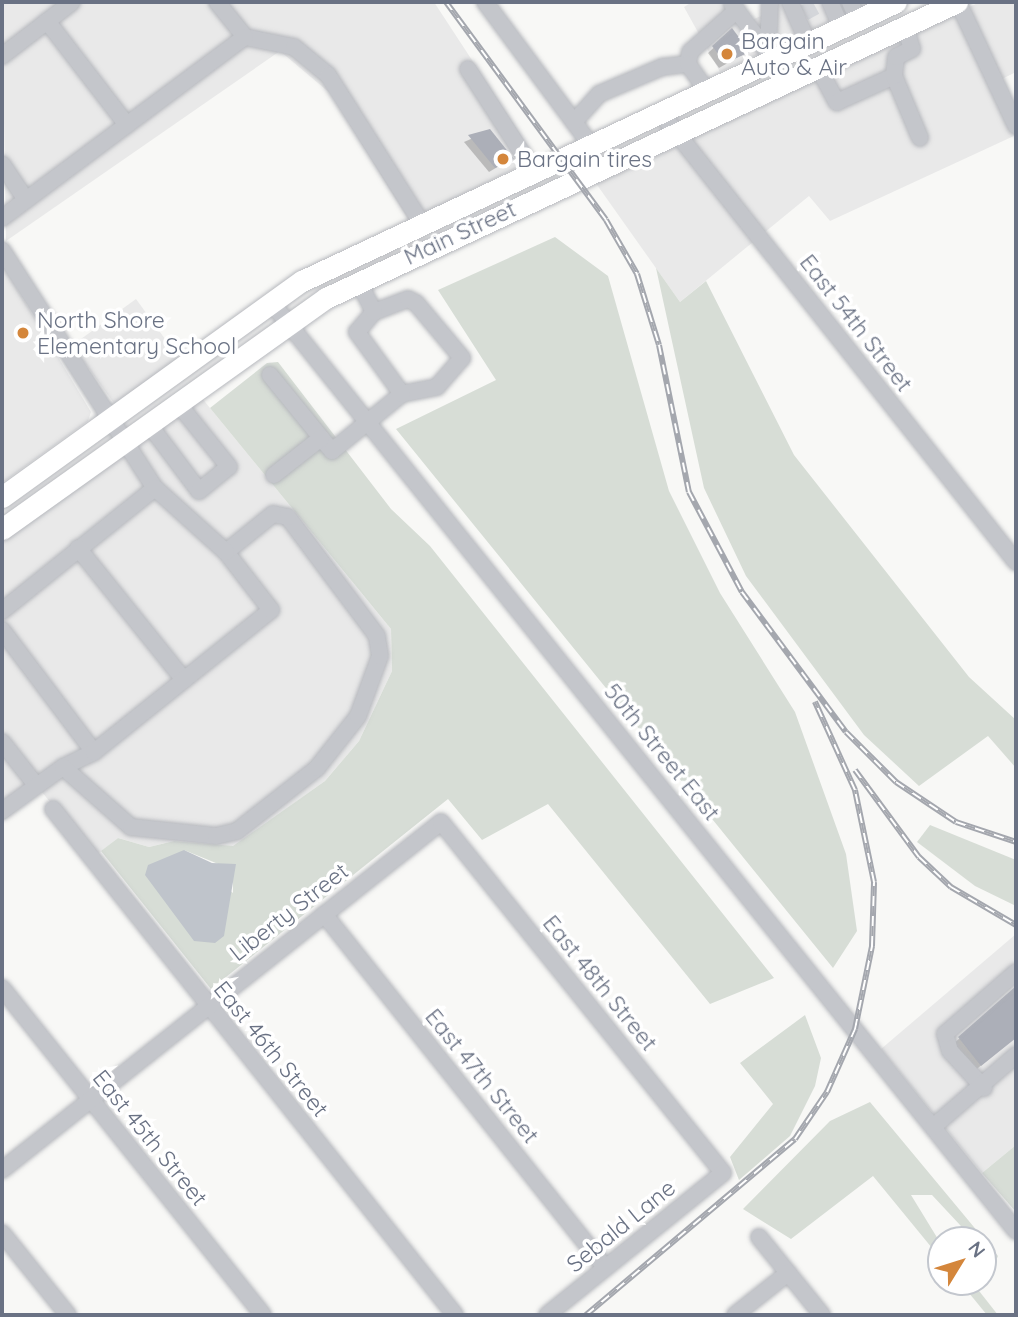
<!DOCTYPE html>
<html>
<head>
<meta charset="utf-8">
<style>
	body { margin:0 }
	#map { position:relative; width:1018px; height:1317px; overflow:hidden; background:#f8f8f6; font-family:Quicksand,sans-serif }
	div>[style] { position:absolute }
	[style*='--x'] { left:calc(var(--x)*1px); top:calc(var(--y)*1px); width:calc(var(--w)*1px); rotate:calc(var(--a)*1deg) }
	.built>* { inset:0; background:#e9e9e9; transform-origin:0 0 }
	.green>* { inset:0; background:#d7ddd6 }
	.water>* { inset:0; background:#bfc4cb }
	.shadow>* { inset:0; background:#0003 }
	.building>* { inset:0; background:#acafb8 }
	.minor-tunnel>* { height:16px; margin-top:-8px; transform-origin:0; background:repeating-linear-gradient(90deg,#d4d6da 0 16px,transparent 0 24px) }
	.roads { filter:drop-shadow(0 0 2px #b6b8bd) drop-shadow(0 0 2px #b6b8bd) }
	.minor>* { height:16px; margin:-8px; padding:0 8px; transform-origin:8px; border-radius:8px; background:#c4c6cb }
	.major>* { height:21px; margin:-10.5px; padding:0 10.5px; transform-origin:10.5px; border-radius:10.5px; background:#fff }
	.rail>* { height:6px; margin-top:-3px; transform-origin:0; background:repeating-linear-gradient(90deg,#fff 0 10px,#a4a7ae 0 20px); box-sizing:border-box; border-block:2px solid #a4a7ae }
	.dots>* { width:19px; height:19px; translate:-50% -50%; box-sizing:border-box; border:4px solid #fff; border-radius:50% }
	span { translate:-50% -50%; white-space:nowrap; text-align:center; line-height:1.15; -webkit-text-stroke:7px #fff; paint-order:stroke }
	.poi-label { font-size:23px; color:#6a7284 }
	.left { translate:0 -50%; text-align:left }
	.street-label { font-size:23px; color:#6a7284 }
	.frame { position:absolute; inset:0; border:4px solid #6a7284; pointer-events:none }
	.north { position:absolute; left:927px; top:1226px; width:70px; height:70px; box-sizing:border-box; background:#fff; border:2px solid #c3c7ce; border-radius:50%; rotate:52deg; font-size:19px; font-weight:700; line-height:28px; text-align:center; color:#6a7284 }
	.north::after { content:''; display:block; margin:auto; width:24px; height:32px; background:#d4863b; clip-path:polygon(50% 0,100% 100%,50% 72%,0 100%) }
</style>
</head>
<body>
<div id="map">
	<div class="built">
		<div style="clip-path:polygon(2px 2px,434px 2px,536px 158px,409px 221px,331px 94px,280px 51px,6px 241px)"></div>
		<div style="clip-path:polygon(692px 2px,738px 2px,752px 20px,763px 15px,764px 2px,871px 2px,720px 72px,684px 7px)"></div>
		<div style="clip-path:polygon(980px 2px,1016px 2px,1016px 72px,1000px 80px,1016px 115px,1016px 135px,830px 221px,809px 196px,680px 302px,595px 182px)"></div>
		<div style="clip-path:polygon(2px 264px,91px 412px,88px 421px,2px 483px)"></div>
		<div style="left:136px;top:299px;width:72px;height:79px;rotate:54deg"></div>
		<div style="clip-path:polygon(201px 397px,391px 629px,392px 671px,359px 741px,325px 781px,233px 847px,174px 841px,149px 847px,118px 838px,95px 856px,41px 791px,2px 822px,2px 541px)"></div>
		<div style="clip-path:polygon(1016px 934px,1016px 1145px,982px 1173px,881px 1049px)"></div>
	</div>
	<div class="green">
		<div style="clip-path:polygon(555px 237px,608px 276px,669px 491px,720px 593px,795px 712px,846px 854px,857px 931px,833px 968px,396px 429px,496px 380px,438px 290px)"></div>
		<div style="clip-path:polygon(656px 268px,680px 302px,706px 281px,794px 455px,969px 677px,1016px 720px,1016px 768px,988px 736px,919px 786px,864px 735px,746px 576px,704px 488px)"></div>
		<div style="clip-path:polygon(evenodd,278px 362px,391px 509px,430px 546px,774px 978px,710px 1004px,548px 804px,482px 840px,448px 799px,211px 989px,101px 851px,118px 838px,149px 847px,174px 841px,233px 846px,325px 781px,359px 741px,392px 671px,391px 629px,210px 408px,267px 363px,278px 362px,184px 850px,233px 870px,233px 893px,184px 850px)"></div>
		<div style="clip-path:polygon(930px 825px,1016px 860px,1016px 906px,975px 886px,917px 842px)"></div>
		<div style="clip-path:polygon(805px 1015px,821px 1058px,815px 1086px,790px 1136px,739px 1180px,730px 1157px,773px 1104px,740px 1063px)"></div>
		<div style="clip-path:polygon(870px 1102px,998px 1256px,995px 1263px,983px 1240px,974px 1240px,932px 1195px,911px 1195px,941px 1244px,941px 1259px,873px 1176px,791px 1239px,743px 1209px,830px 1121px)"></div>
		<div style="clip-path:polygon(1016px 1145px,1016px 1212px,982px 1173px)"></div>
		<div style="clip-path:polygon(960px 1282px,972px 1282px,998px 1315px,987px 1315px)"></div>
	</div>
	<div class="water">
		<div style="clip-path:polygon(184px 850px,212px 863px,236px 864px,224px 936px,215px 943px,194px 941px,145px 875px,148px 865px)"></div>
	</div>
	<div class="shadow">
		<div style="clip-path:polygon(732px 31px,747px 52px,719px 68px,708px 53px)"></div>
		<div style="clip-path:polygon(489px 131px,511px 159px,489px 172px,464px 142px)"></div>
		<div style="clip-path:polygon(1016px 988px,1016px 1037px,973px 1072px,952px 1045px)"></div>
	</div>
	<div class="building">
		<div style="clip-path:polygon(732px 28px,750px 52px,725px 63px,712px 46px)"></div>
		<div style="clip-path:polygon(490px 129px,514px 159px,495px 168px,468px 135px)"></div>
		<div style="clip-path:polygon(1016px 986px,1016px 1038px,981px 1066px,958px 1037px)"></div>
	</div>
	<div class="minor-tunnel">
		<div style="--x:804;--y:13;--w:13;--a:-29"></div>
	</div>
	<div class="roads">
		<div class="minor">
			<div style="--x:217;--y:2;--w:45;--a:51.3"></div>
			<div style="--x:245;--y:37;--w:50;--a:11.5"></div>
			<div style="--x:294;--y:47;--w:44;--a:39.5"></div>
			<div style="--x:328;--y:75;--w:174;--a:57.7"></div>
			<div style="--x:485;--y:2;--w:177;--a:53.5"></div>
			<div style="--x:790;--y:2;--w:45;--a:66.3"></div>
			<div style="--x:830;--y:2;--w:27;--a:66"></div>
			<div style="--x:850;--y:2;--w:19;--a:65"></div>
			<div style="--x:958;--y:2;--w:137;--a:64.9"></div>
			<div style="--x:732;--y:4;--w:69;--a:53.3"></div>
			<div style="--x:47;--y:21;--w:131;--a:52.4"></div>
			<div style="--x:768;--y:53;--w:51;--a:-87.8"></div>
			<div style="--x:2;--y:56;--w:88;--a:-37.6"></div>
			<div style="--x:688;--y:64;--w:12;--a:-81"></div>
			<div style="--x:690;--y:52;--w:63;--a:-41.8"></div>
			<div style="--x:818;--y:67;--w:40;--a:62"></div>
			<div style="--x:837;--y:102;--w:63;--a:-24.5"></div>
			<div style="--x:894;--y:76;--w:67;--a:67.2"></div>
			<div style="--x:468;--y:69;--w:120;--a:57.2"></div>
			<div style="--x:894;--y:76;--w:19;--a:-84"></div>
			<div style="--x:896;--y:57;--w:18;--a:-27"></div>
			<div style="--x:912;--y:49;--w:24;--a:-107"></div>
			<div style="--x:660;--y:112;--w:574;--a:51.65"></div>
			<div style="--x:574;--y:122;--w:38;--a:-48"></div>
			<div style="--x:599;--y:94;--w:69;--a:-23.2"></div>
			<div style="--x:662;--y:67;--w:26;--a:-7"></div>
			<div style="--x:688;--y:64;--w:32;--a:55"></div>
			<div style="--x:2;--y:164;--w:43;--a:56.3"></div>
			<div style="--x:2;--y:218;--w:303;--a:-36.7"></div>
			<div style="--x:2;--y:250;--w:283;--a:57.3"></div>
			<div style="--x:155;--y:488;--w:196;--a:141.2"></div>
			<div style="--x:271;--y:302;--w:1191;--a:51.27"></div>
			<div style="--x:374;--y:312;--w:36;--a:-21"></div>
			<div style="--x:408;--y:299;--w:9;--a:27"></div>
			<div style="--x:416;--y:303;--w:72;--a:50.1"></div>
			<div style="--x:462;--y:358;--w:38;--a:131"></div>
			<div style="--x:437;--y:387;--w:36;--a:169"></div>
			<div style="--x:270;--y:375;--w:98;--a:50.8"></div>
			<div style="--x:332;--y:451;--w:90;--a:-39.2"></div>
			<div style="--x:402;--y:394;--w:77;--a:-126"></div>
			<div style="--x:357;--y:332;--w:26;--a:-50"></div>
			<div style="--x:374;--y:312;--w:35;--a:-117"></div>
			<div style="--x:148;--y:423;--w:85;--a:53.1"></div>
			<div style="--x:199;--y:491;--w:38;--a:-39"></div>
			<div style="--x:229;--y:467;--w:83;--a:-128.7"></div>
			<div style="--x:274;--y:475;--w:60;--a:-38.2"></div>
			<div style="--x:78;--y:548;--w:169;--a:51.2"></div>
			<div style="--x:2;--y:630;--w:153;--a:53"></div>
			<div style="--x:94;--y:752;--w:34;--a:154"></div>
			<div style="--x:2;--y:742;--w:55;--a:51.7"></div>
			<div style="--x:94;--y:752;--w:227;--a:-38.7"></div>
			<div style="--x:271;--y:610;--w:73;--a:-127.8"></div>
			<div style="--x:53;--y:809;--w:646;--a:51.53"></div>
			<div style="--x:2;--y:811;--w:75;--a:-35.8"></div>
			<div style="--x:63;--y:767;--w:91;--a:41.4"></div>
			<div style="--x:131;--y:827;--w:85;--a:6"></div>
			<div style="--x:216;--y:836;--w:22;--a:-13"></div>
			<div style="--x:237;--y:831;--w:102;--a:-38.2"></div>
			<div style="--x:317;--y:768;--w:66;--a:-51.7"></div>
			<div style="--x:358;--y:716;--w:64;--a:-69.9"></div>
			<div style="--x:380;--y:656;--w:20;--a:-99"></div>
			<div style="--x:377;--y:636;--w:149;--a:-126.8"></div>
			<div style="--x:288;--y:517;--w:15;--a:-169"></div>
			<div style="--x:273;--y:514;--w:60;--a:141"></div>
			<div style="--x:226;--y:552;--w:96;--a:-138"></div>
			<div style="--x:324;--y:914;--w:451;--a:51.5"></div>
			<div style="--x:2;--y:988;--w:418;--a:51.4"></div>
			<div style="--x:984;--y:1088;--w:50;--a:-132.6"></div>
			<div style="--x:950;--y:1051;--w:18;--a:-106"></div>
			<div style="--x:945;--y:1034;--w:94;--a:-41.1"></div>
			<div style="--x:933;--y:1127;--w:110;--a:-40.9"></div>
			<div style="--x:2;--y:1170;--w:560;--a:-38.4"></div>
			<div style="--x:441;--y:822;--w:450;--a:51.2"></div>
			<div style="--x:723;--y:1173;--w:226;--a:141.1"></div>
			<div style="--x:2;--y:1233;--w:105;--a:51.2"></div>
			<div style="--x:759;--y:1237;--w:100;--a:51.1"></div>
			<div style="--x:735;--y:1315;--w:68;--a:-38.4"></div>
		</div>
		<div class="major">
			<div style="--x:2;--y:497;--w:370;--a:-35.8"></div>
			<div style="--x:302;--y:281;--w:656;--a:-25.16"></div>
			<div style="--x:2;--y:529;--w:398;--a:-35.5"></div>
			<div style="--x:326;--y:298;--w:697;--a:-25.13"></div>
		</div>
	</div>
	<div class="rail">
		<div style="--x:446;--y:2;--w:270;--a:53.7"></div>
		<div style="--x:606;--y:220;--w:62;--a:60.1"></div>
		<div style="--x:637;--y:274;--w:74;--a:72.8"></div>
		<div style="--x:659;--y:345;--w:150;--a:78.5"></div>
		<div style="--x:689;--y:492;--w:113;--a:62.1"></div>
		<div style="--x:742;--y:592;--w:174;--a:53.4"></div>
		<div style="--x:846;--y:732;--w:71;--a:45"></div>
		<div style="--x:896;--y:782;--w:72;--a:33.7"></div>
		<div style="--x:956;--y:822;--w:63;--a:18.4"></div>
		<div style="--x:855;--y:770;--w:108;--a:53.7"></div>
		<div style="--x:919;--y:857;--w:44;--a:43.2"></div>
		<div style="--x:951;--y:887;--w:75;--a:30.3"></div>
		<div style="--x:586;--y:1315;--w:273;--a:-40.1"></div>
		<div style="--x:795;--y:1139;--w:57;--a:-55.8"></div>
		<div style="--x:827;--y:1092;--w:69;--a:-66"></div>
		<div style="--x:855;--y:1029;--w:85;--a:-78.4"></div>
		<div style="--x:872;--y:946;--w:64;--a:-88.2"></div>
		<div style="--x:874;--y:882;--w:94;--a:-101.7"></div>
		<div style="--x:855;--y:790;--w:97;--a:-114.4"></div>
	</div>
	<div class="dots">
		<div style="left:727px;top:54px;background:#d4863b"></div>
		<div style="left:503px;top:159px;background:#d4863b"></div>
		<div style="left:23px;top:333px;background:#d4863b"></div>
	</div>
	<div class="poi-label">
		<span class="left" style="left:741px;top:54px">Bargain<br>Auto &amp; Air</span>
		<span class="left" style="left:517px;top:159px">Bargain tires</span>
		<span class="left" style="left:37px;top:333px">North Shore<br>Elementary School</span>
	</div>
	<div class="street-label">
		<span style="left:460px;top:233px;rotate:-25deg">Main Street</span>
		<span style="left:856px;top:323px;rotate:52deg">East 54th Street</span>
		<span style="left:662px;top:752px;rotate:51deg">50th Street East</span>
		<span style="left:289px;top:912px;rotate:-38deg">Liberty Street</span>
		<span style="left:600px;top:983px;rotate:51deg">East 48th Street</span>
		<span style="left:271px;top:1049px;rotate:51deg">East 46th Street</span>
		<span style="left:482px;top:1076px;rotate:51deg">East 47th Street</span>
		<span style="left:150px;top:1138px;rotate:51deg">East 45th Street</span>
		<span style="left:621px;top:1226px;rotate:-39deg">Sebald Lane</span>
	</div>
	<div class="frame"></div>
	<div class="north">N</div>
</div>
</body>
</html>
